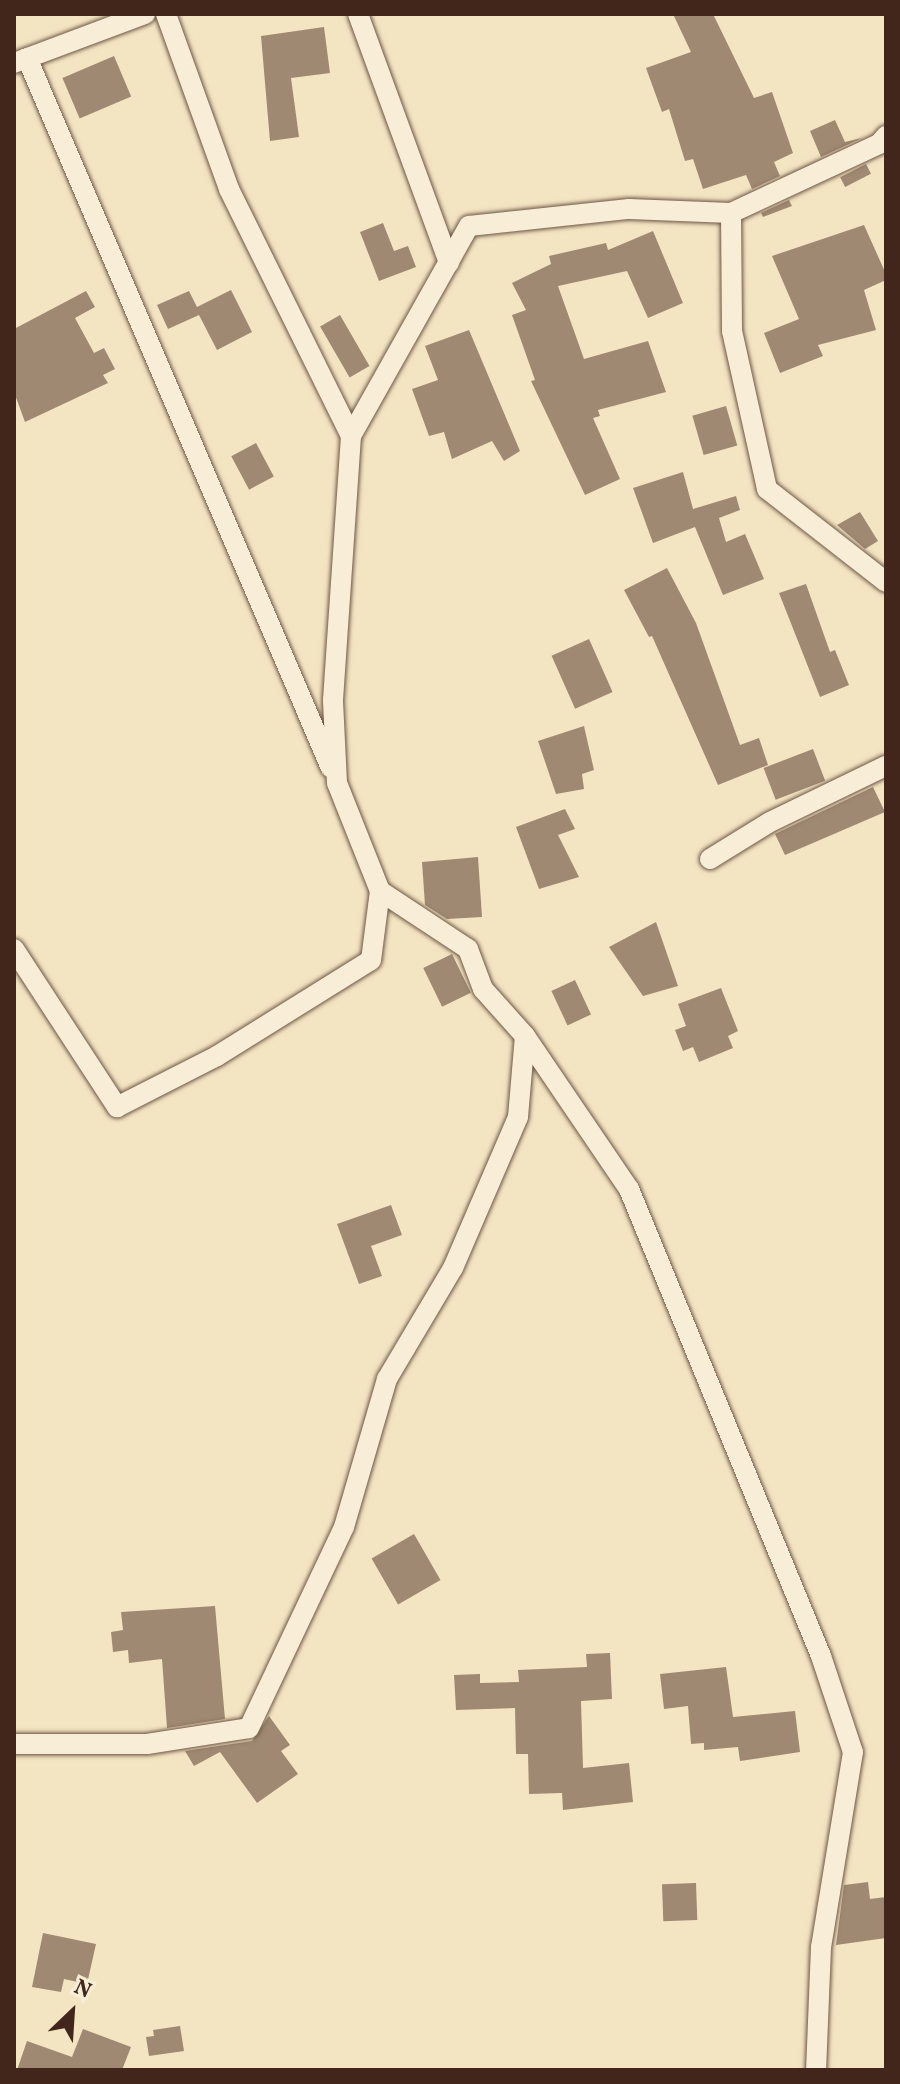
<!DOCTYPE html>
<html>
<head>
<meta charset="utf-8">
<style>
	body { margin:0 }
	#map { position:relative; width:900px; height:2084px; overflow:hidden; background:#f4e5c2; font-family:Vollkorn,serif }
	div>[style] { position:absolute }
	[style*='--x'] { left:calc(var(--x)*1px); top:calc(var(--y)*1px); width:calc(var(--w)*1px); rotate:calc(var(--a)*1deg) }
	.building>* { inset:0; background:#9f8972; transform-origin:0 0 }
	.roads { filter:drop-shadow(0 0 2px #6e5646) drop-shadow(0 0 2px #6e5646) }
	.street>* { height:20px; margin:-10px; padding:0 10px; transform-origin:10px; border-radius:10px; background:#f8eed7 }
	span { translate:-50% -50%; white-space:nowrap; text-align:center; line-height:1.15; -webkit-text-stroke:6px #f8eed7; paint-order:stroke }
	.frame { position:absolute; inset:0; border:16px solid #42261c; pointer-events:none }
	.north { position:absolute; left:32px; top:1972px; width:80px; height:80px; -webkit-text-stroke:6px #f8eed7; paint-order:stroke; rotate:25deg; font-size:22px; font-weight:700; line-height:32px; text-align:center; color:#42261c }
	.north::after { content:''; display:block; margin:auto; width:28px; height:36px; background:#42261c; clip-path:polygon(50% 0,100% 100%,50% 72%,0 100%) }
</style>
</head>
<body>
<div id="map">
	<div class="building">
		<div style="clip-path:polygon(673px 14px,713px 14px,754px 98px,772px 92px,793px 153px,774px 162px,780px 176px,752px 189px,746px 175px,703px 189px,693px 159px,685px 161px,669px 109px,662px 112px,646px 68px,691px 52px)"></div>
		<div style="clip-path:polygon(324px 27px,330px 73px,291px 78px,299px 137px,270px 141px,261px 36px)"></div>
		<div style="left:114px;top:56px;width:44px;height:56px;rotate:67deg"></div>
		<div style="clip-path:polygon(835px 120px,845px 142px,862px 138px,821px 157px,810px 131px)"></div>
		<div style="left:866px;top:164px;width:11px;height:29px;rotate:63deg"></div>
		<div style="clip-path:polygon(789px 200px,792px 206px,763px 217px,761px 213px)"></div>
		<div style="clip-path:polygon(383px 223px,394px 251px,408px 246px,416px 267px,379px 281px,360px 232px)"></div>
		<div style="clip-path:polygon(864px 225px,886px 274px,886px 280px,864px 290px,876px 330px,818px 345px,823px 356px,780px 373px,764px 333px,799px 319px,772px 256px)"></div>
		<div style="clip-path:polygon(653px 231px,683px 303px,648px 318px,627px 271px,558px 286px,584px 359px,648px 341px,666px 392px,598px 410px,600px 416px,593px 418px,620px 479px,585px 495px,531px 381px,535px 380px,512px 315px,526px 310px,512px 283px,551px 264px,549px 256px,606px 243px,608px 250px)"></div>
		<div style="clip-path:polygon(231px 290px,252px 332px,217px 350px,199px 315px,168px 329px,157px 305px,189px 291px,197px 307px)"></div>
		<div style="clip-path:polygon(86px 291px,95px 307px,75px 318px,94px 353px,104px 348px,115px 369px,103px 375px,108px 383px,25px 422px,14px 392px,14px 329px)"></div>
		<div style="left:340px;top:315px;width:59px;height:23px;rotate:60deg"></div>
		<div style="clip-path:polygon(469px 330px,520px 451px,504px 461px,492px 441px,452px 459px,444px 432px,429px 436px,412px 389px,438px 380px,425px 346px)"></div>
		<div style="left:726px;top:406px;width:41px;height:35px;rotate:74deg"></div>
		<div style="left:256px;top:443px;width:38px;height:28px;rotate:62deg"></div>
		<div style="clip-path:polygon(683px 472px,693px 509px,736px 496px,740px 510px,719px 518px,726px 542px,745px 534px,764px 579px,723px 595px,695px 527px,653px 543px,633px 488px)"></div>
		<div style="clip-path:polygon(860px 512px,878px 541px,865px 549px,837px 525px)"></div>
		<div style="clip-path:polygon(667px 568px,696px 623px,740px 745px,759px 738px,768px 765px,718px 785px,652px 636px,649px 637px,624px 590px)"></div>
		<div style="clip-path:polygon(806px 584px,830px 652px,835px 650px,849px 685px,820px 697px,779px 593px)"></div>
		<div style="left:589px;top:639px;width:58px;height:41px;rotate:66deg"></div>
		<div style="clip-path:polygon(584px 726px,594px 770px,582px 774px,584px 789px,556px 794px,538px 741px)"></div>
		<div style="left:813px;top:749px;width:34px;height:53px;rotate:69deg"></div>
		<div style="clip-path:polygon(873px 787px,885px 812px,785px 855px,775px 834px)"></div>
		<div style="clip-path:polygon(565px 809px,575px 829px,558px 835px,579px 877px,539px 889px,516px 827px)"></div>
		<div style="clip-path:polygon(478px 857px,482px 917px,447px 919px,425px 905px,422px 862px)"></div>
		<div style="clip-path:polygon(656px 922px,678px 986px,643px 996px,609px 947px)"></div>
		<div style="left:452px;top:954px;width:43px;height:32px;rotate:64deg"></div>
		<div style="left:575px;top:980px;width:38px;height:26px;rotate:65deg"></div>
		<div style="clip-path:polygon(721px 988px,738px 1031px,728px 1036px,733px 1048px,699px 1062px,693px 1047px,683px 1051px,675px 1030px,686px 1026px,678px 1004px)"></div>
		<div style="clip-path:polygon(391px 1205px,402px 1235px,371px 1246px,382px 1276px,359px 1284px,337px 1224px)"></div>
		<div style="left:414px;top:1534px;width:53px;height:49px;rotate:60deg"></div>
		<div style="clip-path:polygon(215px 1606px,225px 1719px,167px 1728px,162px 1659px,129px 1663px,128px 1650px,113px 1652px,111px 1632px,123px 1630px,121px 1612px)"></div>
		<div style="clip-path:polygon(610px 1653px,612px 1699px,581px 1701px,583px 1768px,629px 1763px,633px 1802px,563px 1810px,562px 1793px,529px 1794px,528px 1754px,516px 1754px,515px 1708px,456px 1710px,454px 1675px,480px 1674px,480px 1683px,519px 1682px,518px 1670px,587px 1667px,586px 1654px)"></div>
		<div style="clip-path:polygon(726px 1667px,733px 1717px,795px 1711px,800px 1752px,740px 1761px,738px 1747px,704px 1750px,704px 1743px,691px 1744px,688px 1706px,664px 1709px,660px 1674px)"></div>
		<div style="clip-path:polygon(269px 1716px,290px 1745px,281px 1751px,298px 1774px,257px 1803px,220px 1752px,194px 1766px,185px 1751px,252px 1741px)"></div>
		<div style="clip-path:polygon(868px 1882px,870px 1899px,886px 1897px,886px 1938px,836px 1945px,844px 1885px)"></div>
		<div style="left:696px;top:1883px;width:37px;height:34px;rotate:88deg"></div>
		<div style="clip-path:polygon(43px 1933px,96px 1944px,87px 1984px,64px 1979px,61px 1992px,32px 1987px)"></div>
		<div style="clip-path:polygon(180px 2026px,184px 2051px,149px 2056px,146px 2037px,154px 2036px,153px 2030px)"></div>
		<div style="clip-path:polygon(83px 2029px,131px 2047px,122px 2070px,17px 2070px,27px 2041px,72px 2057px)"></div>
	</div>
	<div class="roads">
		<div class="street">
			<div style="--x:358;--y:14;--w:265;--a:69.9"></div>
			<div style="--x:27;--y:58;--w:772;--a:66.82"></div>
			<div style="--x:14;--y:63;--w:140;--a:-20.5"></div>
			<div style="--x:731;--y:213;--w:118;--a:89.5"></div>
			<div style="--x:732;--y:331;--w:162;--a:77.5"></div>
			<div style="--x:767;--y:489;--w:151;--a:38"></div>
			<div style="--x:351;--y:436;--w:241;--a:-60.7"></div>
			<div style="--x:469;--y:226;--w:161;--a:-6.1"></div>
			<div style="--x:629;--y:209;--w:102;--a:2.2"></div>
			<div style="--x:731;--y:213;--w:163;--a:-25"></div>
			<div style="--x:879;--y:144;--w:11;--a:-49"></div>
			<div style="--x:710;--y:859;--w:70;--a:-31.7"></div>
			<div style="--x:770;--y:822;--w:129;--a:-25.8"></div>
			<div style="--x:14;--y:949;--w:189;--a:56.9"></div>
			<div style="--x:117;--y:1107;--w:112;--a:-27"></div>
			<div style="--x:217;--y:1056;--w:181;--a:-31.9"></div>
			<div style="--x:371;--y:960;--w:70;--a:-82.6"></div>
			<div style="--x:525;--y:1036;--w:185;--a:55.8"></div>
			<div style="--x:629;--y:1189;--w:505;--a:67.65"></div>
			<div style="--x:821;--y:1656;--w:101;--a:71.6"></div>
			<div style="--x:853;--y:1752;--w:198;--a:99.3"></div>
			<div style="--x:821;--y:1947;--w:123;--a:92.3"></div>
			<div style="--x:14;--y:1744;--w:133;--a:0"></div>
			<div style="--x:147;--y:1744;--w:103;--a:-8.9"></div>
			<div style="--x:249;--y:1728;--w:222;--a:-64.7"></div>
			<div style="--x:344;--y:1527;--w:154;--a:-73.8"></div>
			<div style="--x:387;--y:1379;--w:129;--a:-59.3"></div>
			<div style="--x:453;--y:1268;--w:164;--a:-66.7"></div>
			<div style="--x:518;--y:1117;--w:81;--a:-85.1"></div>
			<div style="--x:525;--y:1036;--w:63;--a:-131.8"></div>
			<div style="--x:483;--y:989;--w:43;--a:-110.6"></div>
			<div style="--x:468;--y:949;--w:105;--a:-146.6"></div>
			<div style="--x:380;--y:891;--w:116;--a:-111.7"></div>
			<div style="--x:337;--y:783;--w:83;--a:-92.8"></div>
			<div style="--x:333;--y:700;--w:265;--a:-86.1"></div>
			<div style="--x:351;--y:436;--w:275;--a:-116.3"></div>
			<div style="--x:229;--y:189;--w:186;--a:-109.8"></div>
		</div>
	</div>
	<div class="frame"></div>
	<div class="north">N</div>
</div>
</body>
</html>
